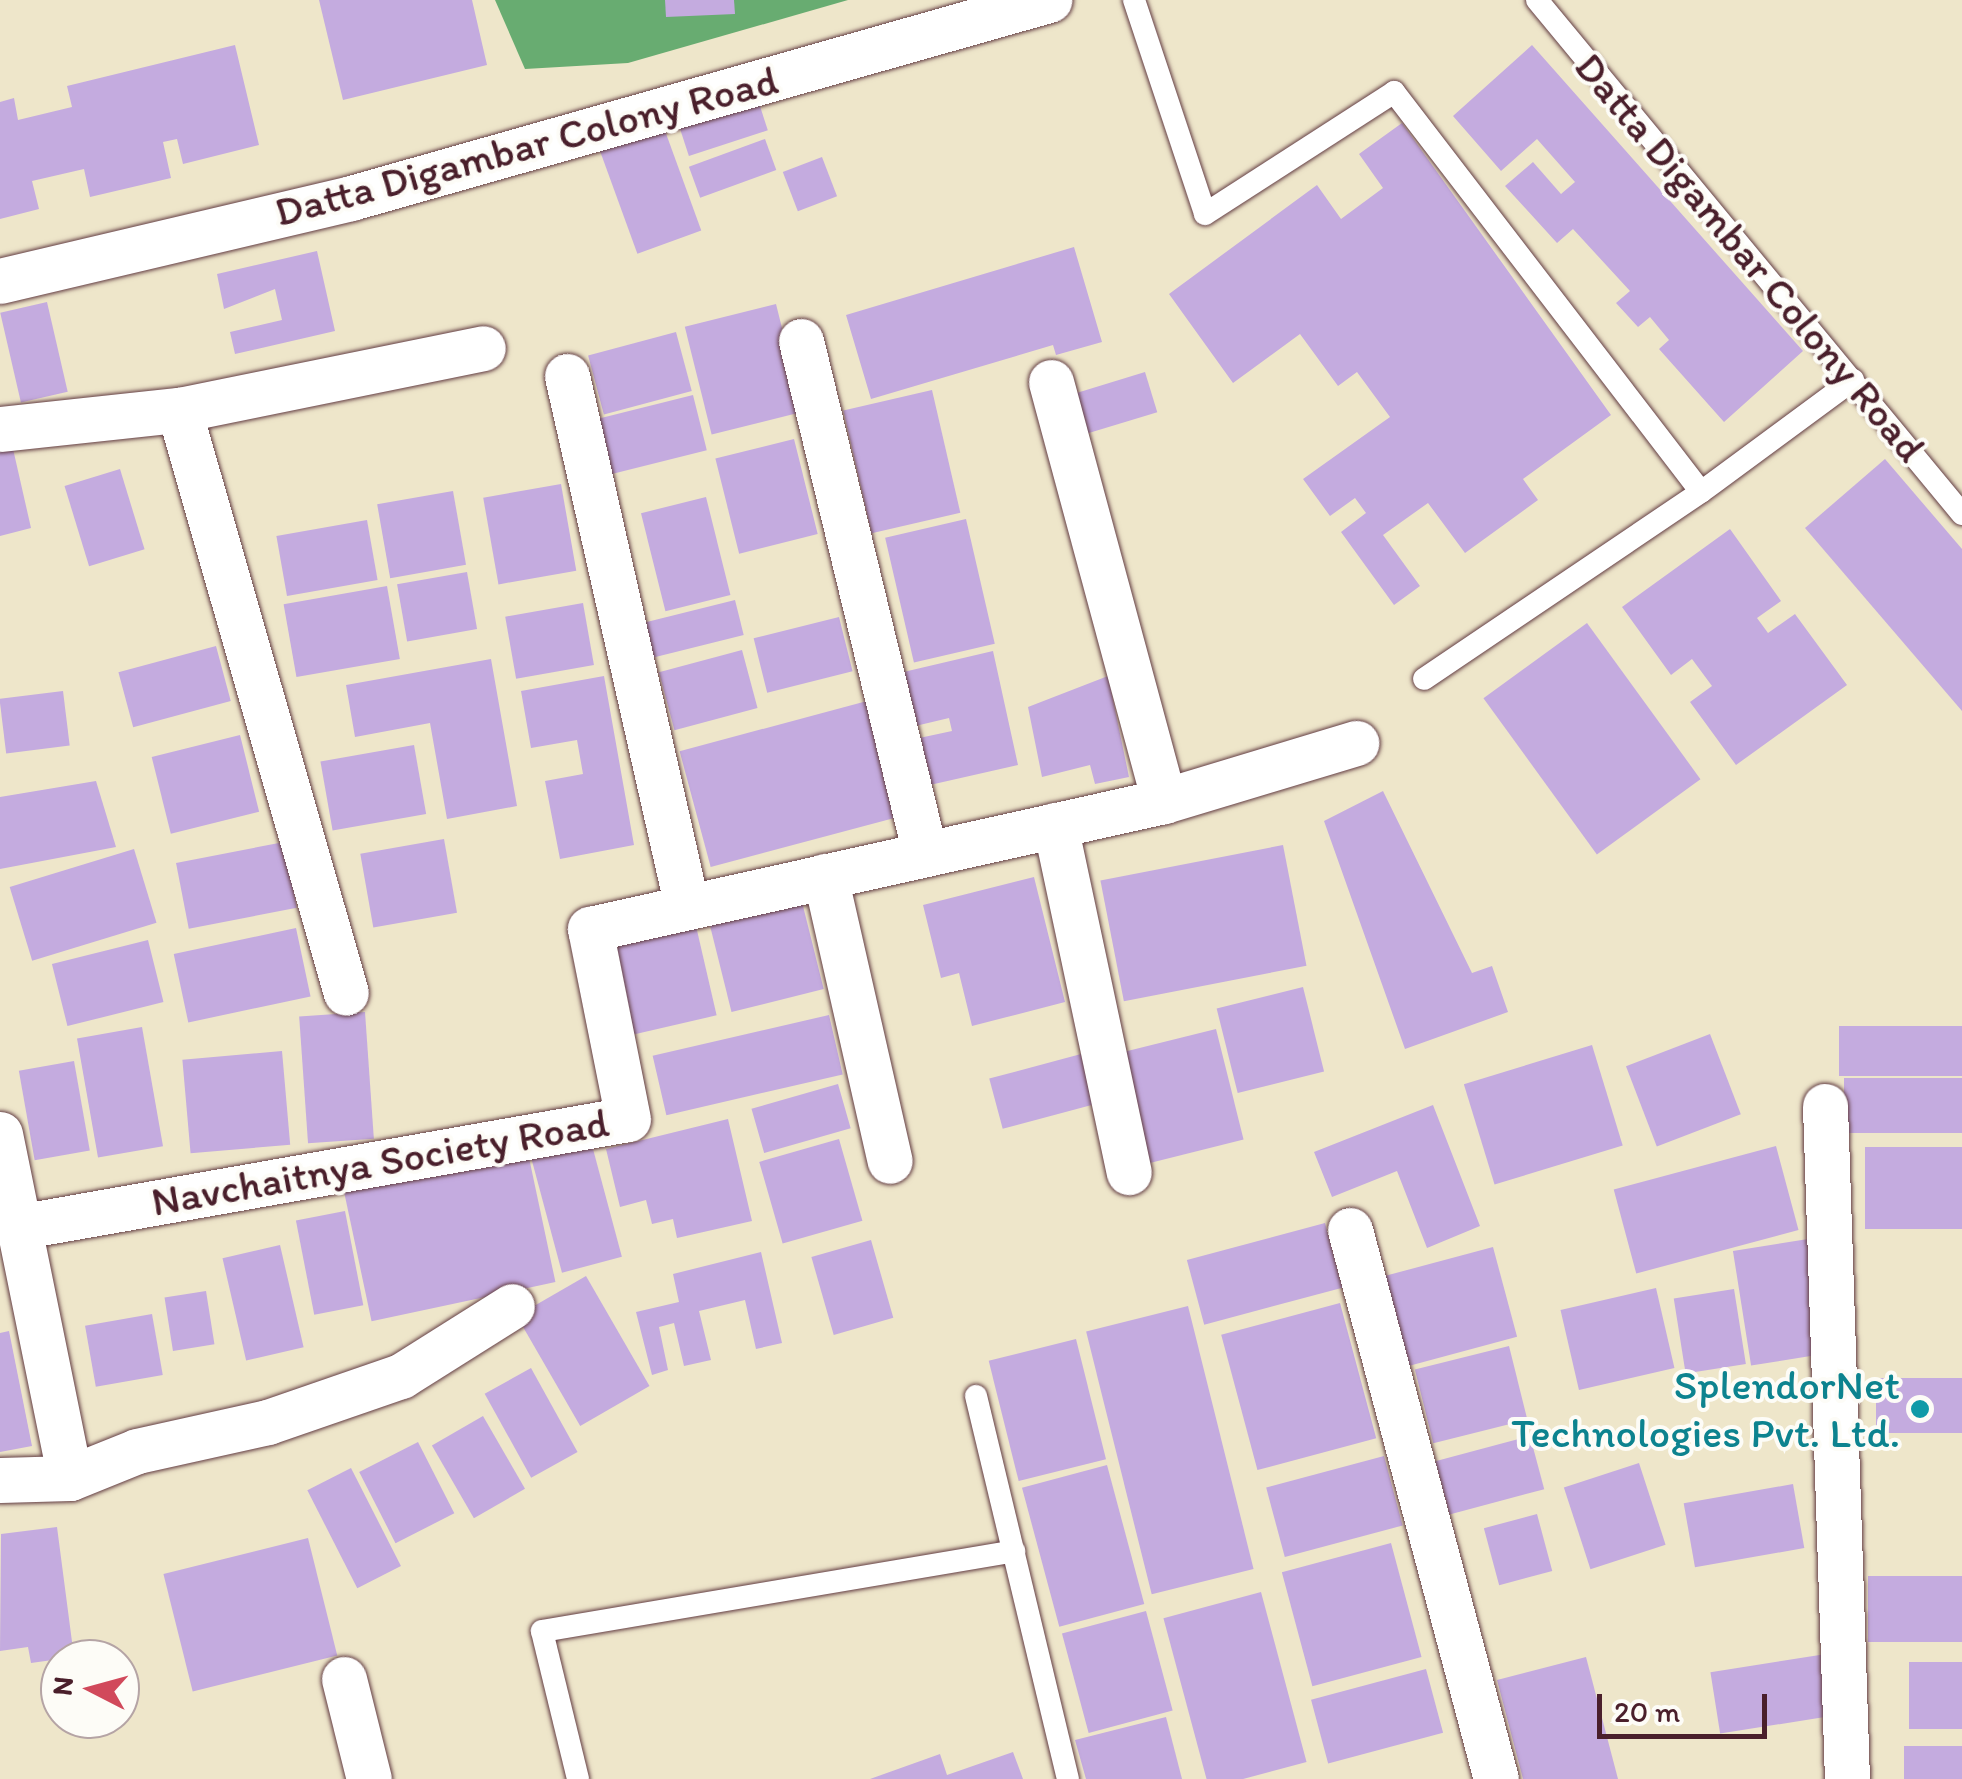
<!DOCTYPE html>
<html>
<head>
<meta charset="utf-8">
<style>
	body { margin:0 }
	#map { position:relative; width:1962px; height:1779px; overflow:hidden; background:#eee6ca; font-family:Itim,sans-serif }
	div>[style] { position:absolute }
	[style*='--x'] { left:calc(var(--x)*1px); top:calc(var(--y)*1px); width:calc(var(--w)*1px); rotate:calc(var(--a)*1deg) }
	.forest>* { inset:0; background:#68ac71 }
	.building>* { inset:0; background:#c4abdf; transform-origin:0 0 }
	.roads { filter:drop-shadow(0 0 2px #633d43) drop-shadow(0 0 2px #633d43) }
	.lane>* { height:22px; margin:-11px; padding:0 11px; transform-origin:11px; border-radius:11px; background:#fff }
	.street>* { height:45px; margin:-22.5px; padding:0 22.5px; transform-origin:22.5px; border-radius:22.5px; background:#fff }
	.dots>* { width:28px; height:28px; translate:-50% -50%; box-sizing:border-box; border:5px solid #fdfcf7; border-radius:50% }
	span { translate:-50% -50%; white-space:nowrap; text-align:center; line-height:1.15; -webkit-text-stroke:8px #fdfcf7; paint-order:stroke }
	.street-label { font-size:42px; color:#4a1f2b }
	.culture-label { font-size:42px; color:#0d838f }
	.right { translate:-100% -50%; text-align:right }
	.north { position:absolute; left:40px; top:1639px; width:100px; height:100px; box-sizing:border-box; background:#fdfcf7; border:2px solid #b5a4a5; border-radius:50%; rotate:276deg; font-size:28px; font-weight:700; line-height:40px; text-align:center; color:#4a1f2b }
	.north::after { content:''; display:block; margin:auto; width:35px; height:45px; background:#d1495b; clip-path:polygon(50% 0,100% 100%,50% 72%,0 100%) }
	.scale { position:absolute; left:1597px; top:1694px; width:170px; height:45px; box-sizing:border-box; border:5px solid #4a1f2b; border-top:0; padding-left:12px; font-size:30px; line-height:35px; white-space:nowrap; color:#4a1f2b; -webkit-text-stroke:8px #fdfcf7; paint-order:stroke }
</style>
</head>
<body>
<div id="map">
	<div class="forest">
		<div style="clip-path:polygon(495px 0,848px 0,628px 63px,525px 69px)"></div>
	</div>
	<div class="building">
		<div style="clip-path:polygon(319px 0,472px 0,487px 65px,343px 100px)"></div>
		<div style="clip-path:polygon(665px 0,734px 0,735px 14px,666px 17px)"></div>
		<div style="clip-path:polygon(235px 45px,259px 145px,183px 164px,177px 139px,163px 142px,171px 178px,90px 197px,84px 169px,32px 181px,39px 209px,0 219px,0 102px,14px 98px,18px 120px,72px 107px,67px 86px)"></div>
		<div style="clip-path:polygon(1532px 45px,1803px 351px,1724px 422px,1659px 349px,1669px 340px,1650px 317px,1638px 327px,1616px 303px,1630px 291px,1573px 229px,1557px 243px,1505px 186px,1533px 162px,1561px 194px,1575px 182px,1537px 139px,1501px 171px,1453px 116px)"></div>
		<div style="left:757px;top:97px;width:35px;height:83px;rotate:72deg"></div>
		<div style="clip-path:polygon(1402px 123px,1611px 415px,1523px 479px,1538px 500px,1465px 553px,1428px 503px,1383px 535px,1420px 586px,1394px 605px,1341px 532px,1366px 513px,1355px 498px,1330px 516px,1303px 479px,1390px 417px,1357px 372px,1338px 386px,1300px 334px,1233px 383px,1169px 294px,1317px 185px,1341px 219px,1383px 188px,1359px 154px)"></div>
		<div style="left:664px;top:128px;width:109px;height:68px;rotate:70deg"></div>
		<div style="left:765px;top:139px;width:33px;height:81px;rotate:70deg"></div>
		<div style="left:822px;top:157px;width:42px;height:42px;rotate:69deg"></div>
		<div style="clip-path:polygon(1074px 247px,1102px 342px,1056px 355px,1053px 345px,871px 399px,846px 315px)"></div>
		<div style="clip-path:polygon(317px 251px,335px 331px,235px 354px,230px 332px,282px 320px,275px 289px,224px 309px,217px 274px)"></div>
		<div style="left:47px;top:302px;width:92px;height:48px;rotate:77deg"></div>
		<div style="left:776px;top:304px;width:111px;height:94px;rotate:76deg"></div>
		<div style="left:676px;top:332px;width:61px;height:91px;rotate:75deg"></div>
		<div style="left:1145px;top:372px;width:42px;height:75px;rotate:73deg"></div>
		<div style="left:932px;top:390px;width:126px;height:91px;rotate:77deg"></div>
		<div style="left:693px;top:395px;width:57px;height:106px;rotate:76deg"></div>
		<div style="left:794px;top:439px;width:98px;height:81px;rotate:76deg"></div>
		<div style="clip-path:polygon(11px 440px,31px 528px,0 536px,0 443px)"></div>
		<div style="clip-path:polygon(1885px 459px,1962px 549px,1962px 711px,1805px 528px)"></div>
		<div style="left:120px;top:469px;width:84px;height:58px;rotate:73deg"></div>
		<div style="left:561px;top:484px;width:88px;height:79px;rotate:80deg"></div>
		<div style="left:453px;top:491px;width:75px;height:77px;rotate:80deg"></div>
		<div style="left:706px;top:497px;width:101px;height:67px;rotate:76deg"></div>
		<div style="left:966px;top:519px;width:128px;height:83px;rotate:77deg"></div>
		<div style="left:367px;top:520px;width:61px;height:92px;rotate:80deg"></div>
		<div style="clip-path:polygon(1730px 529px,1781px 601px,1757px 618px,1768px 633px,1795px 614px,1847px 685px,1736px 765px,1690px 702px,1712px 686px,1692px 659px,1671px 675px,1622px 607px)"></div>
		<div style="left:467px;top:572px;width:58px;height:71px;rotate:80deg"></div>
		<div style="left:387px;top:586px;width:74px;height:105px;rotate:80deg"></div>
		<div style="left:735px;top:600px;width:36px;height:94px;rotate:76deg"></div>
		<div style="left:583px;top:603px;width:63px;height:79px;rotate:80deg"></div>
		<div style="left:839px;top:617px;width:56px;height:88px;rotate:76deg"></div>
		<div style="left:1587px;top:623px;width:193px;height:128px;rotate:54deg"></div>
		<div style="left:216px;top:646px;width:57px;height:101px;rotate:75deg"></div>
		<div style="left:742px;top:650px;width:60px;height:86px;rotate:75deg"></div>
		<div style="clip-path:polygon(993px 651px,1018px 765px,921px 787px,910px 740px,952px 731px,949px 718px,907px 728px,895px 674px)"></div>
		<div style="clip-path:polygon(491px 659px,517px 806px,447px 819px,430px 723px,355px 737px,346px 685px)"></div>
		<div style="clip-path:polygon(604px 676px,634px 845px,560px 859px,545px 781px,583px 774px,577px 740px,531px 748px,521px 691px)"></div>
		<div style="clip-path:polygon(1108px 676px,1129px 777px,1095px 784px,1090px 765px,1042px 777px,1028px 707px)"></div>
		<div style="left:63px;top:691px;width:55px;height:64px;rotate:83deg"></div>
		<div style="left:867px;top:701px;width:120px;height:194px;rotate:75deg"></div>
		<div style="left:240px;top:735px;width:79px;height:91px;rotate:76deg"></div>
		<div style="left:414px;top:745px;width:70px;height:95px;rotate:80deg"></div>
		<div style="clip-path:polygon(96px 781px,116px 847px,0 869px,0 797px)"></div>
		<div style="clip-path:polygon(1383px 791px,1472px 973px,1492px 966px,1508px 1012px,1405px 1049px,1324px 821px)"></div>
		<div style="left:444px;top:839px;width:75px;height:85px;rotate:80deg"></div>
		<div style="left:284px;top:842px;width:67px;height:110px;rotate:79deg"></div>
		<div style="left:1283px;top:845px;width:123px;height:186px;rotate:79deg"></div>
		<div style="left:134px;top:849px;width:77px;height:130px;rotate:73deg"></div>
		<div style="clip-path:polygon(1034px 877px,1065px 1002px,972px 1026px,959px 973px,941px 978px,923px 905px)"></div>
		<div style="left:800px;top:894px;width:98px;height:95px;rotate:76deg"></div>
		<div style="left:693px;top:913px;width:105px;height:94px;rotate:77deg"></div>
		<div style="left:296px;top:928px;width:70px;height:125px;rotate:78deg"></div>
		<div style="left:148px;top:940px;width:64px;height:99px;rotate:76deg"></div>
		<div style="left:1303px;top:987px;width:87px;height:89px;rotate:76deg"></div>
		<div style="left:365px;top:1012px;width:127px;height:66px;rotate:86deg"></div>
		<div style="left:829px;top:1015px;width:61px;height:181px;rotate:77deg"></div>
		<div style="left:1962px;top:1026px;width:50px;height:123px;rotate:90deg"></div>
		<div style="left:142px;top:1027px;width:121px;height:66px;rotate:80deg"></div>
		<div style="left:1216px;top:1029px;width:114px;height:113px;rotate:76deg"></div>
		<div style="left:1710px;top:1034px;width:86px;height:90px;rotate:69deg"></div>
		<div style="left:1592px;top:1045px;width:105px;height:134px;rotate:73deg"></div>
		<div style="left:282px;top:1051px;width:94px;height:100px;rotate:85deg"></div>
		<div style="left:1081px;top:1054px;width:52px;height:95px;rotate:75deg"></div>
		<div style="left:74px;top:1061px;width:91px;height:56px;rotate:80deg"></div>
		<div style="left:1962px;top:1078px;width:55px;height:118px;rotate:90deg"></div>
		<div style="left:838px;top:1084px;width:46px;height:90px;rotate:74deg"></div>
		<div style="clip-path:polygon(1433px 1105px,1480px 1226px,1427px 1248px,1397px 1171px,1332px 1197px,1314px 1152px)"></div>
		<div style="clip-path:polygon(728px 1119px,752px 1221px,677px 1238px,673px 1219px,652px 1224px,646px 1200px,620px 1207px,606px 1149px)"></div>
		<div style="left:589px;top:1134px;width:127px;height:62px;rotate:75deg"></div>
		<div style="left:839px;top:1139px;width:85px;height:83px;rotate:74deg"></div>
		<div style="left:1776px;top:1146px;width:87px;height:168px;rotate:75deg"></div>
		<div style="left:1962px;top:1147px;width:82px;height:97px;rotate:90deg"></div>
		<div style="left:528px;top:1153px;width:132px;height:188px;rotate:78deg"></div>
		<div style="left:345px;top:1211px;width:96px;height:50px;rotate:79deg"></div>
		<div style="left:1325px;top:1223px;width:67px;height:143px;rotate:75deg"></div>
		<div style="left:1808px;top:1239px;width:116px;height:76px;rotate:81deg"></div>
		<div style="left:871px;top:1240px;width:81px;height:62px;rotate:74deg"></div>
		<div style="left:280px;top:1245px;width:105px;height:59px;rotate:77deg"></div>
		<div style="left:1493px;top:1247px;width:93px;height:119px;rotate:75deg"></div>
		<div style="clip-path:polygon(761px 1252px,782px 1343px,756px 1349px,745px 1300px,699px 1311px,711px 1360px,684px 1366px,674px 1323px,659px 1327px,668px 1370px,652px 1375px,636px 1312px,679px 1302px,673px 1274px)"></div>
		<div style="left:586px;top:1276px;width:127px;height:80px;rotate:60deg"></div>
		<div style="left:1656px;top:1288px;width:82px;height:98px;rotate:77deg"></div>
		<div style="left:1734px;top:1289px;width:76px;height:61px;rotate:81deg"></div>
		<div style="left:206px;top:1291px;width:54px;height:42px;rotate:81deg"></div>
		<div style="left:1340px;top:1303px;width:140px;height:123px;rotate:75deg"></div>
		<div style="left:1188px;top:1306px;width:271px;height:105px;rotate:76deg"></div>
		<div style="left:152px;top:1314px;width:62px;height:68px;rotate:80deg"></div>
		<div style="clip-path:polygon(9px 1331px,32px 1446px,0 1452px,0 1333px)"></div>
		<div style="left:1076px;top:1339px;width:124px;height:90px;rotate:76deg"></div>
		<div style="left:1509px;top:1346px;width:76px;height:97px;rotate:76deg"></div>
		<div style="left:531px;top:1368px;width:96px;height:53px;rotate:61deg"></div>
		<div style="left:1962px;top:1378px;width:55px;height:86px;rotate:90deg"></div>
		<div style="left:483px;top:1416px;width:84px;height:59px;rotate:60deg"></div>
		<div style="left:1530px;top:1436px;width:55px;height:98px;rotate:75deg"></div>
		<div style="left:418px;top:1442px;width:80px;height:66px;rotate:63deg"></div>
		<div style="left:1384px;top:1456px;width:72px;height:122px;rotate:75deg"></div>
		<div style="left:1639px;top:1463px;width:86px;height:79px;rotate:72deg"></div>
		<div style="left:1107px;top:1465px;width:144px;height:88px;rotate:75deg"></div>
		<div style="left:351px;top:1468px;width:110px;height:49px;rotate:63deg"></div>
		<div style="left:1793px;top:1484px;width:65px;height:111px;rotate:80deg"></div>
		<div style="left:1537px;top:1514px;width:59px;height:55px;rotate:75deg"></div>
		<div style="clip-path:polygon(57px 1527px,74px 1657px,31px 1663px,28px 1647px,0 1651px,1px 1534px)"></div>
		<div style="left:308px;top:1538px;width:121px;height:149px;rotate:76deg"></div>
		<div style="left:1391px;top:1543px;width:118px;height:113px;rotate:75deg"></div>
		<div style="left:1962px;top:1576px;width:66px;height:94px;rotate:90deg"></div>
		<div style="left:1261px;top:1592px;width:176px;height:101px;rotate:75deg"></div>
		<div style="left:1146px;top:1611px;width:103px;height:87px;rotate:75deg"></div>
		<div style="left:1826px;top:1654px;width:62px;height:117px;rotate:81deg"></div>
		<div style="clip-path:polygon(1586px 1657px,1618px 1779px,1523px 1779px,1497px 1680px)"></div>
		<div style="left:1962px;top:1662px;width:67px;height:53px;rotate:90deg"></div>
		<div style="left:1426px;top:1669px;width:66px;height:119px;rotate:75deg"></div>
		<div style="clip-path:polygon(1166px 1717px,1182px 1779px,1086px 1779px,1075px 1740px)"></div>
		<div style="left:1962px;top:1746px;width:33px;height:58px;rotate:90deg"></div>
		<div style="clip-path:polygon(1013px 1752px,1023px 1779px,870px 1779px,940px 1754px,947px 1775px)"></div>
	</div>
	<div class="roads">
		<div class="lane">
			<div style="--x:1134;--y:0;--w:225;--a:71.6"></div>
			<div style="--x:1205;--y:214;--w:225;--a:-32.8"></div>
			<div style="--x:1394;--y:92;--w:504;--a:52.49"></div>
			<div style="--x:1701;--y:492;--w:334;--a:146"></div>
			<div style="--x:1537;--y:0;--w:667;--a:50.41"></div>
			<div style="--x:1701;--y:492;--w:189;--a:-36.4"></div>
			<div style="--x:976;--y:1396;--w:394;--a:76.5"></div>
			<div style="--x:578;--y:1779;--w:152;--a:-103.7"></div>
			<div style="--x:542;--y:1631;--w:479;--a:-9.6"></div>
		</div>
		<div class="street">
			<div style="--x:0;--y:281;--w:361;--a:-13.3"></div>
			<div style="--x:351;--y:198;--w:726;--a:-15.84"></div>
			<div style="--x:801;--y:341;--w:528;--a:76.41"></div>
			<div style="--x:567;--y:376;--w:544;--a:77.27"></div>
			<div style="--x:1051;--y:382;--w:434;--a:74.9"></div>
			<div style="--x:179;--y:410;--w:606;--a:74.02"></div>
			<div style="--x:0;--y:429;--w:180;--a:-6.1"></div>
			<div style="--x:179;--y:410;--w:310;--a:-11.5"></div>
			<div style="--x:1055;--y:825;--w:355;--a:78"></div>
			<div style="--x:825;--y:876;--w:292;--a:77.2"></div>
			<div style="--x:1825;--y:1106;--w:673;--a:88.13"></div>
			<div style="--x:0;--y:1134;--w:351;--a:78.5"></div>
			<div style="--x:18;--y:1227;--w:619;--a:-10.04"></div>
			<div style="--x:628;--y:1119;--w:194;--a:-101.3"></div>
			<div style="--x:590;--y:929;--w:588;--a:-12.57"></div>
			<div style="--x:1164;--y:801;--w:201;--a:-16.8"></div>
			<div style="--x:1350;--y:1230;--w:568;--a:75.11"></div>
			<div style="--x:0;--y:1480;--w:70;--a:-1.6"></div>
			<div style="--x:70;--y:1478;--w:72;--a:-21.9"></div>
			<div style="--x:137;--y:1451;--w:134;--a:-12.5"></div>
			<div style="--x:268;--y:1422;--w:141;--a:-19.1"></div>
			<div style="--x:401;--y:1376;--w:131;--a:-32.2"></div>
			<div style="--x:344;--y:1679;--w:103;--a:76"></div>
		</div>
	</div>
	<div class="dots">
		<div style="left:1920px;top:1409px;background:#0f9aa8"></div>
	</div>
	<div class="street-label">
		<span style="left:526px;top:146px;rotate:-15deg">Datta Digambar Colony Road</span>
		<span style="left:1750px;top:257px;rotate:50deg">Datta Digambar Colony Road</span>
		<span style="left:380px;top:1162px;rotate:-10deg">Navchaitnya Society Road</span>
	</div>
	<div class="culture-label">
		<span class="right" style="left:1900px;top:1409px">SplendorNet<br>Technologies Pvt. Ltd.</span>
	</div>
	<div class="north">N</div>
	<div class="scale">20 m</div>
</div>
</body>
</html>
